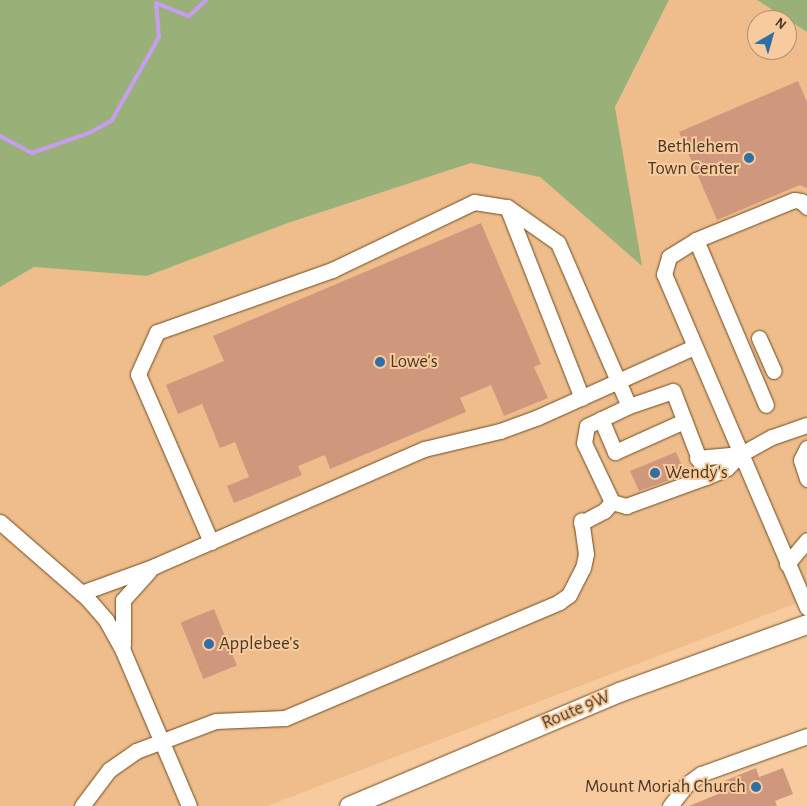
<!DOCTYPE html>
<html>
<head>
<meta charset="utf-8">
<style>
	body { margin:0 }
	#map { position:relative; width:807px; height:806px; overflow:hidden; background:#f7cb9e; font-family:"Alegreya Sans",sans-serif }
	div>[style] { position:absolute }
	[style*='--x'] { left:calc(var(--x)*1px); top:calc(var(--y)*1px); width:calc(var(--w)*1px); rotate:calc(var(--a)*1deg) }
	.built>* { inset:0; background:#eebd8b }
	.green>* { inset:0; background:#99b179 }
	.stream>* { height:4px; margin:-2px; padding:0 2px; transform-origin:2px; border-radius:2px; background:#c79df0 }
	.building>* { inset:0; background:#cf987d; transform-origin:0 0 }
	.roads { filter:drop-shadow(0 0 1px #704b21) drop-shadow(0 0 1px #704b21) }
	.minor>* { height:15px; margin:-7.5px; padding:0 7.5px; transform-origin:7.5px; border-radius:7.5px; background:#fff }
	.major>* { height:19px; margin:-9.5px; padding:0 9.5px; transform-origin:9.5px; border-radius:9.5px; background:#fff }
	.dots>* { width:14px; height:14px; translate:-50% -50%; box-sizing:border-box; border:2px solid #f7cb9e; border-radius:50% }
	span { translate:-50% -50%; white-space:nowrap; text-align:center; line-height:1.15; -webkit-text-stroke:4px #f7cb9e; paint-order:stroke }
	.poi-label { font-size:19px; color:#4b3927 }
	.right { translate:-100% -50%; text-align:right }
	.left { translate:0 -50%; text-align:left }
	.street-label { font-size:19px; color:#4b3927 }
	.north { position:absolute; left:747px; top:10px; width:50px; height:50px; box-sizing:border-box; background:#f7cb9e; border:1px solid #b2916e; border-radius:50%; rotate:38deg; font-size:14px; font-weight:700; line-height:20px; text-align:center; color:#4b3927 }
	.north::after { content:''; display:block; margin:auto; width:18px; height:22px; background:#2e6fa5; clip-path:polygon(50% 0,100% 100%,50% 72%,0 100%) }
</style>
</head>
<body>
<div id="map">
	<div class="built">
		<div style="clip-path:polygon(evenodd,669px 0,757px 0,807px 32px,807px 599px,267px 806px,0 806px,0 287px,33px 267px,147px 276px,288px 223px,471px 163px,540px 177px,641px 265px,615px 107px,669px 0,757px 20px,787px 20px,787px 50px,757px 50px,757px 20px)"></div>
	</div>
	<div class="green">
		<div style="clip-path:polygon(0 0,669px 0,615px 107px,642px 266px,540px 177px,471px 163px,288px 223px,147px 276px,34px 267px,0 287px)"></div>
		<div style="clip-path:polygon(757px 0,807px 0,807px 32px)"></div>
	</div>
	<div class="stream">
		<div style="--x:0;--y:136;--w:36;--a:28"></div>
		<div style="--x:32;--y:153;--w:60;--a:-19.3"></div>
		<div style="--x:89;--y:133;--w:26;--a:-29"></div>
		<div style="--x:112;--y:120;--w:95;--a:-60.5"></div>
		<div style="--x:159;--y:37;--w:34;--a:-95"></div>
		<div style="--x:156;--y:3;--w:35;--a:22"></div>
		<div style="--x:189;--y:16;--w:23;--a:-43"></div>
	</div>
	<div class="building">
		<div style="clip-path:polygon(798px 81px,807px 102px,807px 188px,800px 185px,717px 220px,679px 132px)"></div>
		<div style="clip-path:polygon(481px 223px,541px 364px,534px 367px,548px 398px,504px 416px,491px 385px,460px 398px,466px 412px,330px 469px,325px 455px,298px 466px,302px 475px,234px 503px,227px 486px,249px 477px,235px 442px,220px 448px,202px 404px,178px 414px,166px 385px,224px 361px,213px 336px)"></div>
		<div style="clip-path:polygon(676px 452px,684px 471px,673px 475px,675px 478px,639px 491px,630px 471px)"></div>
		<div style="left:214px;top:609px;width:61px;height:36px;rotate:68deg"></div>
		<div style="clip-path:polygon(756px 768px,759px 777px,783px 768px,793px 794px,775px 801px,777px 806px,689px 806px,723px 792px,719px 783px)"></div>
	</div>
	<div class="roads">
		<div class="minor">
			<div style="--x:507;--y:207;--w:205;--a:68.6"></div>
			<div style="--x:807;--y:207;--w:8;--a:-135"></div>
			<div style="--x:801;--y:201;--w:7;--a:-172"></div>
			<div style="--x:794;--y:200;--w:106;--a:157.8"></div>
			<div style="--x:696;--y:240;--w:32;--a:148"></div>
			<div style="--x:669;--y:257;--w:18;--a:106"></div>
			<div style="--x:664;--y:274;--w:363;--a:66.8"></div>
			<div style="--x:696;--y:240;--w:179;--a:67"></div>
			<div style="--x:759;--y:338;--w:36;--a:66"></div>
			<div style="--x:601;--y:419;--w:36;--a:67"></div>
			<div style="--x:615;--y:452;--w:76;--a:-24.2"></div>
			<div style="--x:807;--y:448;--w:13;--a:117"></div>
			<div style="--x:801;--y:460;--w:20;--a:72"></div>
			<div style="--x:697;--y:458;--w:44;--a:-5.2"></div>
			<div style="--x:612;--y:502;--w:15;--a:16"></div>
			<div style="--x:626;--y:506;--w:85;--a:-19.9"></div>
			<div style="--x:706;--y:477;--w:23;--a:-23"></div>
			<div style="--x:727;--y:468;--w:20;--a:-45"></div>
			<div style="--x:741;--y:454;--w:35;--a:-29"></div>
			<div style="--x:772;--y:437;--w:37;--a:-19"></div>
			<div style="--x:0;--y:522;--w:116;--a:41.1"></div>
			<div style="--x:87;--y:598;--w:29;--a:49"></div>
			<div style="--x:106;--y:620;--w:35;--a:61"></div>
			<div style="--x:123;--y:651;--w:168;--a:66.9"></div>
			<div style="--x:581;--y:523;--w:26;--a:-28"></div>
			<div style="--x:604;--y:511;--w:12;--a:-48"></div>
			<div style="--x:612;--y:502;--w:65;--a:-115.4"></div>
			<div style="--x:584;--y:443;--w:17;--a:-80"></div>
			<div style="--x:587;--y:426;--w:47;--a:-25.5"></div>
			<div style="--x:211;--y:542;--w:183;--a:-113.5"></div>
			<div style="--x:138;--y:374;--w:46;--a:-65.7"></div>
			<div style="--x:157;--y:332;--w:186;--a:-19.5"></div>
			<div style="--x:332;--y:270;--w:157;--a:-25.6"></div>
			<div style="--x:474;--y:202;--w:33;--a:9"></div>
			<div style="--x:507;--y:207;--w:62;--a:35.2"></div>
			<div style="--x:558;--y:243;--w:178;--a:66.5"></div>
			<div style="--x:629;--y:406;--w:46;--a:-18.8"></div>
			<div style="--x:673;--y:391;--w:92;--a:69"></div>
			<div style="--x:787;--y:564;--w:31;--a:-50"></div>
			<div style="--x:81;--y:593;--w:79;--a:-20"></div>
			<div style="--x:155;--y:566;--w:293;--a:-23.5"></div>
			<div style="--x:424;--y:449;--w:78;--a:-13.3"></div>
			<div style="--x:500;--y:431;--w:40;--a:-20.2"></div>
			<div style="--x:538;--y:417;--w:171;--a:-24.2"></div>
			<div style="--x:123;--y:645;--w:45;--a:-90"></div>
			<div style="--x:123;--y:600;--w:39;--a:-48"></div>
			<div style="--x:82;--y:806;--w:45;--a:-53.1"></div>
			<div style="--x:109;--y:770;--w:33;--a:-35"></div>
			<div style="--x:136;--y:751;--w:85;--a:-20.6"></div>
			<div style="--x:216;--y:721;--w:69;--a:-2.5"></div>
			<div style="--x:285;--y:718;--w:298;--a:-22.9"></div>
			<div style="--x:559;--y:602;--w:12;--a:-35"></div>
			<div style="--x:569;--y:595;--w:30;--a:-63"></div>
			<div style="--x:583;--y:568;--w:14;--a:-78"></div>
			<div style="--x:586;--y:554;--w:34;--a:-98"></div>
			<div style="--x:670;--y:806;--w:28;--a:-52"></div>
			<div style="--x:687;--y:784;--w:17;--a:-36"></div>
			<div style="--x:701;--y:774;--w:113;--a:-19.7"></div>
		</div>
		<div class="major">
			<div style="--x:349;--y:806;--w:293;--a:-22.9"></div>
			<div style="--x:619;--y:692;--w:200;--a:-19.9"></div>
		</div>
	</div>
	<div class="dots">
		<div style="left:749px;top:158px;background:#2e6fa5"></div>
		<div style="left:380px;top:362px;background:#2e6fa5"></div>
		<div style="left:655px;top:473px;background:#2e6fa5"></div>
		<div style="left:209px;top:644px;background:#2e6fa5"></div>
		<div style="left:756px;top:787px;background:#2e6fa5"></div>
	</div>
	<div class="poi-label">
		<span class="right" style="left:739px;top:158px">Bethlehem<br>Town Center</span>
		<span class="left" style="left:390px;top:362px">Lowe's</span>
		<span class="left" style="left:665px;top:473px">Wendy's</span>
		<span class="left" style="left:219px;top:644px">Applebee's</span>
		<span class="right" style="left:746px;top:787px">Mount Moriah Church</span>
	</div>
	<div class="street-label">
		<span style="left:576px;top:710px;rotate:-23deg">Route 9W</span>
	</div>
	<div class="north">N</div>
</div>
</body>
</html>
